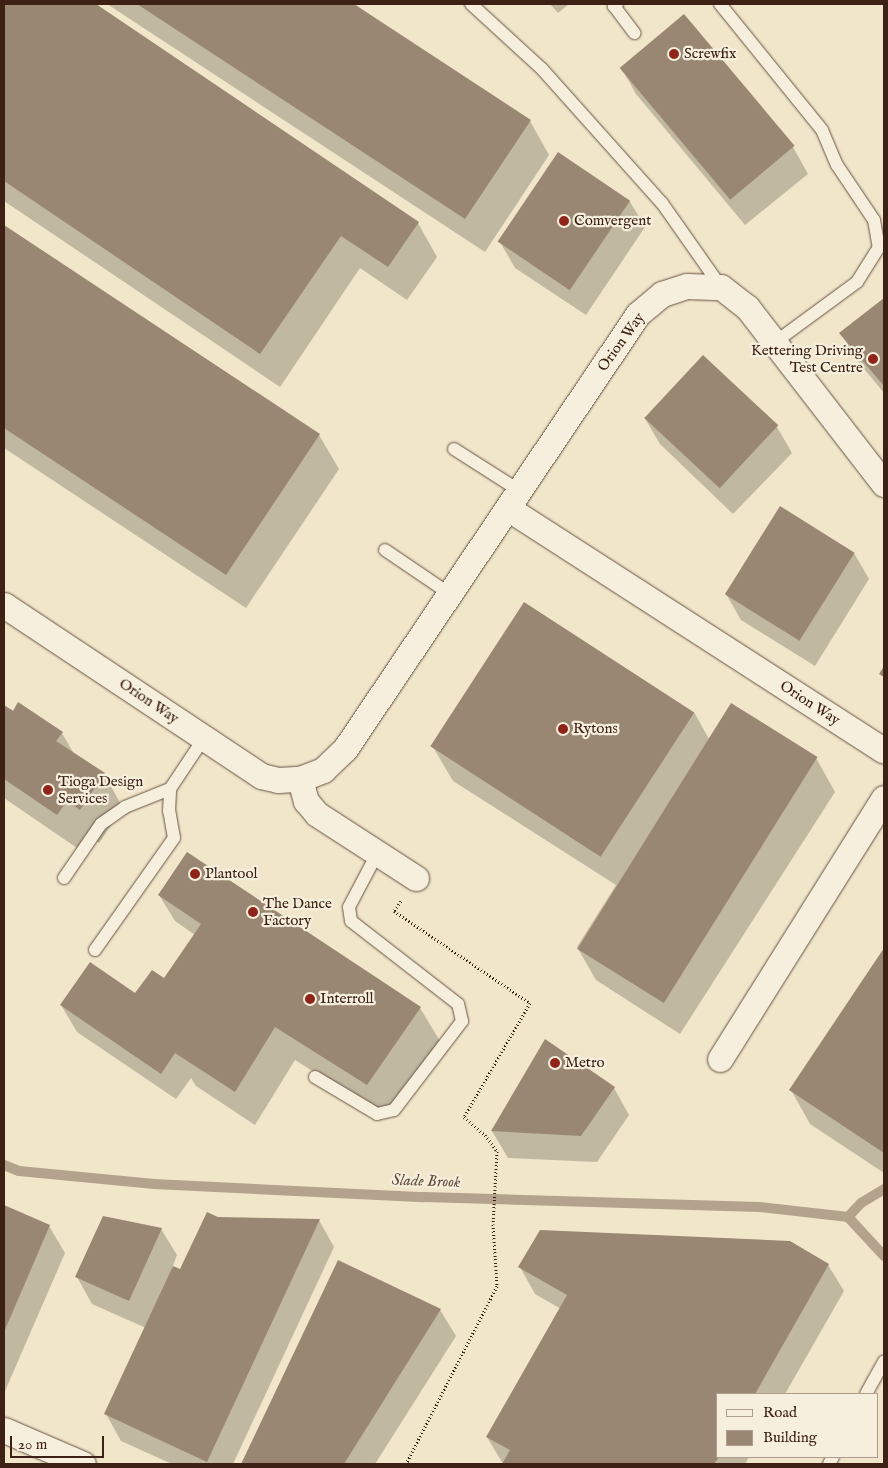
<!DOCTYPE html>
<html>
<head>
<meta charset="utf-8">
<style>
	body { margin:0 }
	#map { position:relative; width:888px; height:1468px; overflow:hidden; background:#f1e6ca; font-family:"IM FELL English",serif }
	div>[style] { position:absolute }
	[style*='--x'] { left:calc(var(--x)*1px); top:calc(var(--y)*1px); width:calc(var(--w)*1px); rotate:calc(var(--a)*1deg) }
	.shadow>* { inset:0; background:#0003 }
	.stream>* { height:10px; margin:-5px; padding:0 5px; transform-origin:5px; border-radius:5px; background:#b3a38c }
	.building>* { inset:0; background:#9a8773; transform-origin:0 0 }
	.path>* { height:3px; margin-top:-1.5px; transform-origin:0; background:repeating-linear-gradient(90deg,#3c2114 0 1px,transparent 0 3.5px) }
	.roads { filter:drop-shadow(0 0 1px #695242) drop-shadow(0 0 1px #695242) }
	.lane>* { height:12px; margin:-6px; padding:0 6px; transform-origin:6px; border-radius:6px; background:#f6efdd }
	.street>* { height:25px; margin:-12.5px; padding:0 12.5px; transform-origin:12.5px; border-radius:12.5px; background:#f6efdd }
	.dots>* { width:14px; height:14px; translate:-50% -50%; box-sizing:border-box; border:2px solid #f6efdd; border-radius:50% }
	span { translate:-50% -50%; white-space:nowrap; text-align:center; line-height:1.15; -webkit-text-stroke:4.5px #f6efdd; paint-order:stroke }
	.poi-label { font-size:15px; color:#3c2114 }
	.left { translate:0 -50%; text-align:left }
	.right { translate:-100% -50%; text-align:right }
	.street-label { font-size:15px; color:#3c2114 }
	.water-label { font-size:16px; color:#664e3e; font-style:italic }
	.frame { position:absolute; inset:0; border:5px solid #3c2114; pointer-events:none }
	.legend { position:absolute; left:716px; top:1393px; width:162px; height:65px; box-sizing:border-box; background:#f6efdd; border:1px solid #ac9d8d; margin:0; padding:6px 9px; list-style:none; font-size:15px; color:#3c2114 }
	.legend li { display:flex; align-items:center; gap:10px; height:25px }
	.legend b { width:25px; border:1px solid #ac9d8d }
	.scale { position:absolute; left:10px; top:1436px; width:94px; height:22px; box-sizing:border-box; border:2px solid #3c2114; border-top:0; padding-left:6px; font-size:15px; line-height:18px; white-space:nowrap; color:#3c2114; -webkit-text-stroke:4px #f6efdd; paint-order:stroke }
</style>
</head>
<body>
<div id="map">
	<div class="shadow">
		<div style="clip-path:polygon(5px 4px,94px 4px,418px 223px,437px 257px,407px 300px,360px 268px,280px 387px,4px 201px)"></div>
		<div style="clip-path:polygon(107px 4px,352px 4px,530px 121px,549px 155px,485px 252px)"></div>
		<div style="clip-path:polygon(550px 4px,569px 4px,558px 13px)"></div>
		<div style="clip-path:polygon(684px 16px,793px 147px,808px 174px,745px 225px,636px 94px,621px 67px)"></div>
		<div style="clip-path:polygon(629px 200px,645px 227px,586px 315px,515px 268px,500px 242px)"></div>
		<div style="clip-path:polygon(4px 226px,319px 435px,339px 469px,246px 608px,4px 448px)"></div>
		<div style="clip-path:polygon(884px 299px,884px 393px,856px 359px,841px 333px)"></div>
		<div style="clip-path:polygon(644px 417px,777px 427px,792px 453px,733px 514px,660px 444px)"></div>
		<div style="clip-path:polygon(854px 553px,869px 579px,815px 666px,741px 620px,726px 594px)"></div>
		<div style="clip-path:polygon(4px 706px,62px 733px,74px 754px,104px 774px,123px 808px,99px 843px,86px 834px,77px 848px,4px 798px)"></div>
		<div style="clip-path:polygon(694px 712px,709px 739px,816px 758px,835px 792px,680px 1034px,596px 980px,577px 947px,616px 885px,453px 781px,433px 747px)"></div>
		<div style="clip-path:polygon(159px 895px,420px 1008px,440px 1041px,387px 1118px,295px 1060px,255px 1125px,196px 1086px,191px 1078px,176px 1099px,77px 1032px,61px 1005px,136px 995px,164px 980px,195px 935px,175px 921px)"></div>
		<div style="clip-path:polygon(884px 950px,884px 1173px,810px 1124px,791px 1090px)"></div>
		<div style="clip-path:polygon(545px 1041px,614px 1088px,629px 1115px,597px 1162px,508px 1158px,492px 1131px)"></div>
		<div style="clip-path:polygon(4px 1207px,49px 1226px,65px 1253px,5px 1391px)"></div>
		<div style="clip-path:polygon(218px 1219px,319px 1220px,334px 1247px,233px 1464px,172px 1464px,121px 1441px,106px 1414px,146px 1328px,92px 1304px,77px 1277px,161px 1229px,177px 1255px,168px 1279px,180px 1270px)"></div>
		<div style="clip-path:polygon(338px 1262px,440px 1310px,456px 1336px,375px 1464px,243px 1464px)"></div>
		<div style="clip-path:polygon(828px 1265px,844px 1291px,785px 1394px,717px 1394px,717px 1457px,749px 1457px,745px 1464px,503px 1464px,487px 1437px,561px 1309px,535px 1294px,520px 1267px)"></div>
	</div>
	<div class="stream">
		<div style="--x:4;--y:1165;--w:16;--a:22"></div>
		<div style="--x:19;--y:1171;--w:136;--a:5.5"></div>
		<div style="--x:154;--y:1184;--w:270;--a:2.8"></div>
		<div style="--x:424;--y:1197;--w:335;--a:1.7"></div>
		<div style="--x:759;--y:1207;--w:90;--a:6.4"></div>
		<div style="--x:848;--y:1217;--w:19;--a:-47"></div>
		<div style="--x:861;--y:1203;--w:27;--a:-31"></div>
		<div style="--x:848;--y:1217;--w:53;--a:47.3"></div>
	</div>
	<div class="building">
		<div style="clip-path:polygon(4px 4px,96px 4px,419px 222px,388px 267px,341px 236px,260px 354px,4px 181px)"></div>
		<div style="clip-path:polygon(137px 4px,354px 4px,531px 120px,465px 219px)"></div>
		<div style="left:684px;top:14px;width:172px;height:84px;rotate:50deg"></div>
		<div style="left:558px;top:152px;width:87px;height:108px;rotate:34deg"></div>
		<div style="clip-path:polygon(4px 225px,320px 434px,226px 575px,4px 428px)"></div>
		<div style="clip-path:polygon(884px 298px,884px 386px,839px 333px)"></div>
		<div style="left:703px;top:355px;width:103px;height:86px;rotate:43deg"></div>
		<div style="left:780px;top:506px;width:88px;height:104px;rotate:32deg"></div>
		<div style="left:524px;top:602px;width:203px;height:172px;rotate:33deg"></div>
		<div style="clip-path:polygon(884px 666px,884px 677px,879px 674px)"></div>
		<div style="clip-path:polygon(18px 702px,63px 732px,56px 741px,105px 773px,80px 810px,67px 801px,57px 815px,4px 779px,4px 705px,13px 711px)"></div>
		<div style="left:731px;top:703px;width:102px;height:290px;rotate:32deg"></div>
		<div style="clip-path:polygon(187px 852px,421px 1007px,367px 1085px,275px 1027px,235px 1092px,175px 1053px,161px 1074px,60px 1005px,90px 962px,135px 993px,152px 970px,164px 978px,201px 924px,158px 895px)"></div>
		<div style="clip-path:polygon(884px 948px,884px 1153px,789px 1090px)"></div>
		<div style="clip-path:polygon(545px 1039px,615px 1087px,581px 1136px,491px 1131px)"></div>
		<div style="clip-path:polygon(4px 1205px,50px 1225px,4px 1332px)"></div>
		<div style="clip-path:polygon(207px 1212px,218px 1217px,320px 1219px,207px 1462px,104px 1414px,173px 1266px,180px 1269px)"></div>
		<div style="clip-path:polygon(103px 1216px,162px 1228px,129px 1301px,75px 1277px)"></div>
		<div style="clip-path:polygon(540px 1230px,790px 1241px,829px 1264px,755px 1394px,717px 1394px,719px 1457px,714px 1464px,502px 1464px,510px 1450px,486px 1437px,567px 1295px,518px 1267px)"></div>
		<div style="clip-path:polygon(338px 1260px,441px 1309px,344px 1464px,241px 1464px)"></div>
	</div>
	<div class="path">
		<div style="--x:401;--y:901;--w:12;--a:125"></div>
		<div style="--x:394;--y:911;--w:164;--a:34.1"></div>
		<div style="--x:530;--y:1003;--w:132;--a:120.1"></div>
		<div style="--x:464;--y:1117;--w:28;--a:41"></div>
		<div style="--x:485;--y:1135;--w:20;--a:53"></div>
		<div style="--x:497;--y:1151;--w:73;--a:93.1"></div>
		<div style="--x:493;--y:1224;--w:62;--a:86.3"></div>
		<div style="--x:497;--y:1286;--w:200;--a:117.1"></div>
	</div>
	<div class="roads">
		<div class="lane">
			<div style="--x:471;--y:4;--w:96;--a:42.5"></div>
			<div style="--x:542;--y:69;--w:180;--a:48.2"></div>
			<div style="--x:662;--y:203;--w:103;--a:54.9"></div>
			<div style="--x:617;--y:4;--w:4;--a:146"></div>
			<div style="--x:614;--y:6;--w:34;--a:53"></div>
			<div style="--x:720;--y:4;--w:162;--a:51"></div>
			<div style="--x:822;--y:130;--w:38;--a:67"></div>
			<div style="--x:837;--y:165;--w:66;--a:56.1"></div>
			<div style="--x:874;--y:220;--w:27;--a:80"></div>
			<div style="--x:879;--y:247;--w:41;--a:122.2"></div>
			<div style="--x:857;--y:282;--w:103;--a:143.7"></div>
			<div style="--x:454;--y:449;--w:78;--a:32.5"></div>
			<div style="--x:385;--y:550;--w:78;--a:34.1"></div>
			<div style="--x:64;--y:878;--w:65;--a:-55.6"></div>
			<div style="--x:101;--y:824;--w:29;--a:-35"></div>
			<div style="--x:125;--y:807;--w:48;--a:-21.8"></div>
			<div style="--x:170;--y:789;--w:61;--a:-56.3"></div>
			<div style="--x:95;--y:950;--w:137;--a:-54.8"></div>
			<div style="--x:174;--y:838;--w:27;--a:-100"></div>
			<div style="--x:169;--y:811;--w:22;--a:-87"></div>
			<div style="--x:315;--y:1077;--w:72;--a:30.8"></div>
			<div style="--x:377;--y:1114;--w:17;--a:-13"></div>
			<div style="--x:394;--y:1110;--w:112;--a:-52.6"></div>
			<div style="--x:462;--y:1021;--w:17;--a:-103"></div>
			<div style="--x:458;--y:1004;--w:135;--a:-142.2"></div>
			<div style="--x:351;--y:921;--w:14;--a:-98"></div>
			<div style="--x:349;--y:907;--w:62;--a:-62.2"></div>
			<div style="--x:866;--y:1394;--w:37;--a:-61"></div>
			<div style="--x:829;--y:1464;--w:8;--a:-60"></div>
		</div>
		<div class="street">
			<div style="--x:509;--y:509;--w:446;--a:32.8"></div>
			<div style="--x:4;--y:605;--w:309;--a:33.6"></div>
			<div style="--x:261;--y:776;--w:17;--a:13"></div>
			<div style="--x:278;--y:780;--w:22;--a:-3"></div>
			<div style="--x:300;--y:779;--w:25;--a:-21"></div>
			<div style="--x:323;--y:770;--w:30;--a:-44"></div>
			<div style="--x:345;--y:749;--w:524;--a:-56.04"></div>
			<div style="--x:638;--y:314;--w:31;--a:-40"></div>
			<div style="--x:662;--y:294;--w:26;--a:-18"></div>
			<div style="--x:687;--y:286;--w:34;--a:2"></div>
			<div style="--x:721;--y:287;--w:33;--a:38"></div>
			<div style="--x:747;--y:307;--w:224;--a:52.3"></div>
			<div style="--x:300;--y:779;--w:23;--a:75"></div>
			<div style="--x:306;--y:801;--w:17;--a:50"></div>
			<div style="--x:317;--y:814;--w:118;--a:32.9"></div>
			<div style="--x:720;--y:1059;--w:308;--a:-57.9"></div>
			<div style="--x:4;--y:1430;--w:86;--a:23.3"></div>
		</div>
	</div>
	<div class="dots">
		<div style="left:674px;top:54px;background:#8f2418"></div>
		<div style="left:564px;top:221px;background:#8f2418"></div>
		<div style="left:873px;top:359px;background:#8f2418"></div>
		<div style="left:563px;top:729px;background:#8f2418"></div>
		<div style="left:48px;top:790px;background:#8f2418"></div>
		<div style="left:195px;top:874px;background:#8f2418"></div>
		<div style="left:253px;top:912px;background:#8f2418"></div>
		<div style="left:310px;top:999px;background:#8f2418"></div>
		<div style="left:555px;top:1063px;background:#8f2418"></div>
	</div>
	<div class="poi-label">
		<span class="left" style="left:684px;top:54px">Screwfix</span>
		<span class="left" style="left:574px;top:221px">Comvergent</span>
		<span class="right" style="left:863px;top:359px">Kettering Driving<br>Test Centre</span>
		<span class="left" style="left:573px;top:729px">Rytons</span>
		<span class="left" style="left:58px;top:790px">Tioga Design<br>Services</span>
		<span class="left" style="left:205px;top:874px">Plantool</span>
		<span class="left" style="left:263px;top:912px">The Dance<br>Factory</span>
		<span class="left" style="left:320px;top:999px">Interroll</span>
		<span class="left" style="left:565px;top:1063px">Metro</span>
	</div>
	<div class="street-label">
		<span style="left:621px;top:342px;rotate:-54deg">Orion Way</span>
		<span style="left:149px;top:701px;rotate:34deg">Orion Way</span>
		<span style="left:810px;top:703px;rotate:33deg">Orion Way</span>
	</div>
	<div class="water-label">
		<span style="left:426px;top:1182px;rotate:2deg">Slade Brook</span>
	</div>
	<div class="frame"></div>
	<ul class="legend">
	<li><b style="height:6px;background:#f6efdd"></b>Road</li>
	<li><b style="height:14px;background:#9a8773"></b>Building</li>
	</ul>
	<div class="scale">20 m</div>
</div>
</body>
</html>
